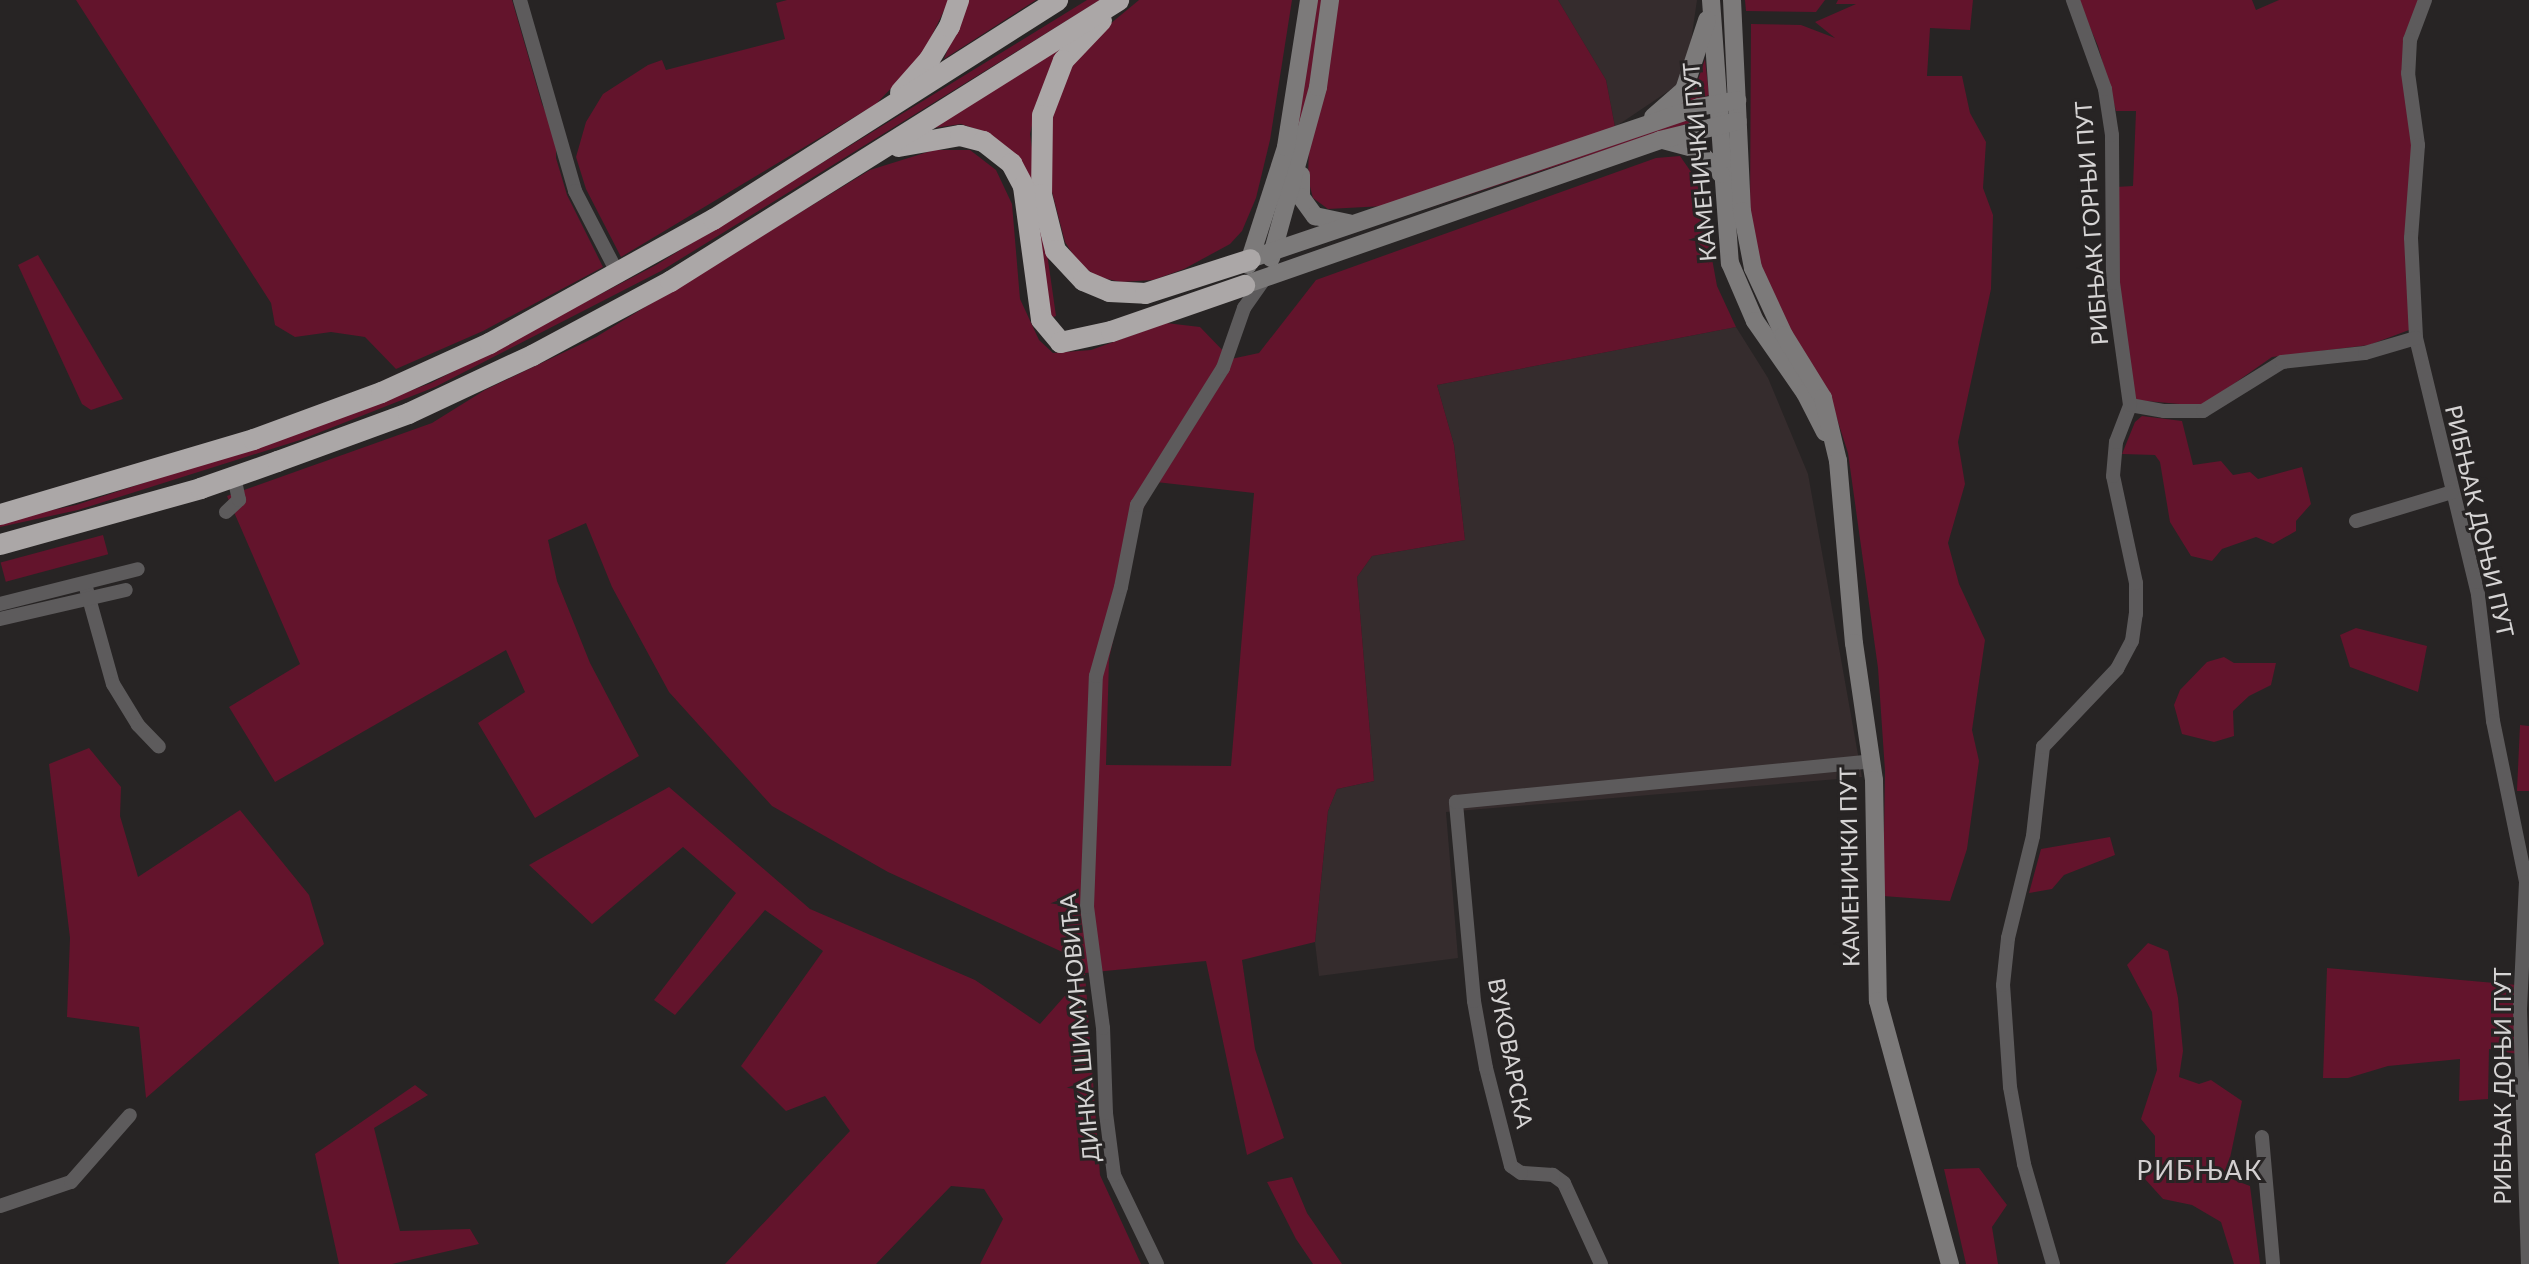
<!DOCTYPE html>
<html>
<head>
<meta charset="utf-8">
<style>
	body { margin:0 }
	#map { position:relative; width:2529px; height:1264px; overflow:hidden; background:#272424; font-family:Lato,sans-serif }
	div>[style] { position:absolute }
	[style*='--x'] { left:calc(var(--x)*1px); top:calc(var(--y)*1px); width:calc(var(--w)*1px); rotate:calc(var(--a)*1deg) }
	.built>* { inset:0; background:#352c2d }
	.green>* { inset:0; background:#63142c; transform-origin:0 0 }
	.street>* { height:14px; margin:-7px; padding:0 7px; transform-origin:7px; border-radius:7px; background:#5d5b5c }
	.secondary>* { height:18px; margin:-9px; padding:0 9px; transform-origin:9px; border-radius:9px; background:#7c7a7a }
	.highway>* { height:21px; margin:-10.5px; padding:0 10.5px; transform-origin:10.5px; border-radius:10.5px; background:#aba7a7 }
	span { translate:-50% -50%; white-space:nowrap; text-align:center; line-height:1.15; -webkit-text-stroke:6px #272424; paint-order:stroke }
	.street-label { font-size:23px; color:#d6d4d4 }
	.quarter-label { font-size:26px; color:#d3cfd0; letter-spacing:2px }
</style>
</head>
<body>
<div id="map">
	<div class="built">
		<div style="clip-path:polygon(1558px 0,1697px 0,1688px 62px,1676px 86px,1615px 127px,1606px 80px)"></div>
		<div style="clip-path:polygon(1736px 327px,1768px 378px,1808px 474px,1862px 777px,1446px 812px,1458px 958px,1319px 976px,1315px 942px,1328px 811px,1337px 789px,1374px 781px,1357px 577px,1372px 556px,1465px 540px,1454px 445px,1437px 385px)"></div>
	</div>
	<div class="green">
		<div style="clip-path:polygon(76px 0,512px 0,542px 104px,556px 135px,556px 158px,567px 195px,603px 267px,483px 331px,396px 369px,365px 337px,331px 332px,295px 337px,275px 325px,271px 303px)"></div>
		<div style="clip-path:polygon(787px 0,949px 0,922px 56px,876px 104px,621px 257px,586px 189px,576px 157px,586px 122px,603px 94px,648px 65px,662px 60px,666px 70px,785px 39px,776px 3px)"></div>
		<div style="clip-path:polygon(967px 0,1036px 0,944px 59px)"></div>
		<div style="clip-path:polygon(1087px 0,1100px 0,661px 271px,435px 387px,300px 440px,78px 510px,0 527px,0 521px,76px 505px,297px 433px,431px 383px,656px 265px)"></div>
		<div style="clip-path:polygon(1139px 0,1292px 0,1270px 140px,1256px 198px,1242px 231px,1230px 244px,1184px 269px,1153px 280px,1121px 282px,1098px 277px,1079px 264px,1065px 242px,1051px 188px,1049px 115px,1070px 65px,1098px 34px)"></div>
		<div style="clip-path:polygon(1317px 0,1322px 0,1318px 40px,1299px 140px,1294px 138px)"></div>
		<div style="clip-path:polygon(1334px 0,1558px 0,1606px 80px,1615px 127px,1384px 206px,1328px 209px,1313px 198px,1308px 179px,1309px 145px)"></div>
		<div style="clip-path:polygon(1745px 0,1825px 0,1816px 12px,1746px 11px)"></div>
		<div style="clip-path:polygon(1838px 0,1973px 0,1970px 30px,1930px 28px,1927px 76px,1962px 76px,1970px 113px,1986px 142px,1983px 188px,1993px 215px,1991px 289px,1958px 442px,1965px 484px,1948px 543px,1959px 584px,1985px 640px,1972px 730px,1979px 761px,1967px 849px,1950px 901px,1883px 896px,1885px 771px,1878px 668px,1848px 453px,1830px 397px,1769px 300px,1750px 220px,1751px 24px,1801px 25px,1835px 38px,1815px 22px,1856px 4px,1836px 4px)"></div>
		<div style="clip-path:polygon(2078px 0,2252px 0,2256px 10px,2279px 0,2421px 0,2415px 16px,2409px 330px,2369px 345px,2272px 357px,2202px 406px,2135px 400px,2119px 286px,2116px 187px,2133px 186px,2136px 111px,2116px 111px,2098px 46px)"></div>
		<div style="clip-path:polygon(1067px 44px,1038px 99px,1030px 134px,1056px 316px,1050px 318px,1031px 181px,985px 132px,961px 124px,927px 129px)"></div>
		<div style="clip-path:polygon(1705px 59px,1709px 95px,1668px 113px,1698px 80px)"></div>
		<div style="left:1688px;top:117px;width:6px;height:417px;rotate:72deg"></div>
		<div style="clip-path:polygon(evenodd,934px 150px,970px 150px,996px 170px,1012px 204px,1020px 299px,1039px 340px,1053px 353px,1091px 350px,1166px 323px,1200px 327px,1231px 359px,1259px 353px,1316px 280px,1656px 158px,1680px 156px,1698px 182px,1717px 286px,1736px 327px,1437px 385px,1454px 445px,1465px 540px,1372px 556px,1357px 577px,1374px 781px,1337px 789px,1328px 811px,1315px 942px,1242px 960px,1255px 1049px,1284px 1138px,1247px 1155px,1206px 961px,1085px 973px,1100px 1175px,1141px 1264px,980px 1264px,1003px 1219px,984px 1189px,951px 1186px,876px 1264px,725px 1264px,850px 1131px,825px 1096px,786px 1111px,741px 1066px,823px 951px,765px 910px,675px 1015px,654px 1000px,736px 893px,683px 847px,592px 924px,529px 865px,669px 787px,810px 909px,975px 980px,1040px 1024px,1085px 973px,1069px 955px,888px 872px,772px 806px,669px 692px,612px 587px,586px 523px,548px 540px,557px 581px,590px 663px,639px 756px,535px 818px,478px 723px,525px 692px,506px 650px,275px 782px,229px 707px,300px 664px,227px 496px,432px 423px,485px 390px,596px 337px,870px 170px,934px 150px,1156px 482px,1254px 493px,1231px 766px,1106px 765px,1109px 659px,1141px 513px,1156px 482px)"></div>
		<div style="clip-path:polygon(38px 255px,123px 399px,91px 410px,82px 404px,18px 265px)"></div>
		<div style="clip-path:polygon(2142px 416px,2182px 421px,2193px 465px,2221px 461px,2233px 475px,2250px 472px,2258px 479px,2302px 467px,2311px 504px,2296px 521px,2296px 531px,2273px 544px,2256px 537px,2222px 549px,2212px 561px,2191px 556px,2170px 522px,2160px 462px,2155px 455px,2122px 454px,2135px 422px)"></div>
		<div style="left:103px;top:535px;width:20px;height:106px;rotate:75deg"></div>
		<div style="clip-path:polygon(2356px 628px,2427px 646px,2418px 692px,2350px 667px,2340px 635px)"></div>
		<div style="clip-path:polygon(2224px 657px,2234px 663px,2276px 663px,2271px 685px,2249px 696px,2233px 711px,2234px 736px,2214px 742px,2182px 734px,2174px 705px,2180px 690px,2207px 662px)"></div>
		<div style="clip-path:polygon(2520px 725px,2529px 726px,2529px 791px,2517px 791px)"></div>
		<div style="clip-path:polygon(89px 748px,121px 787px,120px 816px,138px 877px,240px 810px,309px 895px,324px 944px,146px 1098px,139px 1027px,67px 1017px,70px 938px,49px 764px)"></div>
		<div style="clip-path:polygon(2110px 837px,2115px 855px,2064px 875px,2052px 889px,2029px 893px,2041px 849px)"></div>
		<div style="clip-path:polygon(2148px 943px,2168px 951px,2178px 998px,2183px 1051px,2179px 1077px,2199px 1084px,2211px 1080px,2242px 1101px,2226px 1177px,2250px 1186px,2260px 1264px,2234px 1264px,2221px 1222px,2192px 1205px,2163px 1199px,2145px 1179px,2155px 1159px,2155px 1136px,2141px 1119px,2157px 1070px,2152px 1012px,2127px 965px)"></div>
		<div style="clip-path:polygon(2327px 968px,2517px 985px,2517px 1054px,2489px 1049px,2488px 1099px,2459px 1101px,2460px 1059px,2388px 1066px,2348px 1078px,2323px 1078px)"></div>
		<div style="clip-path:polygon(415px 1085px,428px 1095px,374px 1128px,400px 1231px,470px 1229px,479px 1244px,392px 1264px,339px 1264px,315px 1154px)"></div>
		<div style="clip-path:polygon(1979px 1168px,2007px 1205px,1992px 1227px,1998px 1264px,1966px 1264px,1944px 1169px)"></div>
		<div style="clip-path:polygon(1292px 1177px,1307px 1213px,1342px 1264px,1313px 1264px,1296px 1239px,1267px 1182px)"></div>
	</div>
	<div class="street">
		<div style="--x:520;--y:0;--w:199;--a:73.9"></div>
		<div style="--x:575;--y:191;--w:93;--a:62.6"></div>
		<div style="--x:2425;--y:0;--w:43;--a:110.6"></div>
		<div style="--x:2410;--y:40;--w:33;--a:93"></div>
		<div style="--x:2408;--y:73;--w:73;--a:82.1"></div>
		<div style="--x:2418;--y:145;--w:93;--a:94.3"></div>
		<div style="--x:2411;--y:238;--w:100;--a:87.1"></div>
		<div style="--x:2416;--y:338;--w:264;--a:76.4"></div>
		<div style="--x:2478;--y:595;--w:127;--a:83.2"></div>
		<div style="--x:2493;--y:721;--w:164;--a:78.4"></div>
		<div style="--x:2526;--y:882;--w:127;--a:92.7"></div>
		<div style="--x:2520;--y:1009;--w:255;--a:88.2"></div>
		<div style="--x:2130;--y:405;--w:35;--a:10"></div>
		<div style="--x:2164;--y:411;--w:39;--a:0"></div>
		<div style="--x:2203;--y:411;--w:93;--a:-31.8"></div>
		<div style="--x:2282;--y:362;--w:83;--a:-6.2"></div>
		<div style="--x:2365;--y:353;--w:53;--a:-16.4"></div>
		<div style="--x:226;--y:512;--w:18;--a:-43"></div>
		<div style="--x:239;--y:500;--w:25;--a:-102"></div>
		<div style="--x:2356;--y:521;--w:100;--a:-16.8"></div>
		<div style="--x:85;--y:584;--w:104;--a:74.4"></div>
		<div style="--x:113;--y:684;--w:48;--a:58.6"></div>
		<div style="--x:138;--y:725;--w:30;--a:46"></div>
		<div style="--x:0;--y:604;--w:142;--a:-14.2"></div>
		<div style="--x:0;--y:619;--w:129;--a:-13"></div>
		<div style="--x:2262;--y:1137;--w:127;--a:85"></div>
		<div style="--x:0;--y:1206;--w:75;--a:-18.7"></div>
		<div style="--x:71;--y:1182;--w:89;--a:-48.6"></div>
		<div style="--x:1157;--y:1264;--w:99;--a:-115.8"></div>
		<div style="--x:1114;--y:1175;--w:63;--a:-97.4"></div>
		<div style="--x:1106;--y:1113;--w:85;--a:-92"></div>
		<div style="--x:1103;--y:1028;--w:122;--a:-97.5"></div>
		<div style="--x:1087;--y:907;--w:231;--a:-87.8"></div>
		<div style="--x:1096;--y:676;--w:92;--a:-74.3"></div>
		<div style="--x:1121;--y:587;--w:84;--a:-79"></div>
		<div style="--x:1137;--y:505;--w:162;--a:-57.9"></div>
		<div style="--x:1223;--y:368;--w:64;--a:-70.7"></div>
		<div style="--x:1244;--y:308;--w:37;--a:-55"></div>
		<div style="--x:1601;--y:1264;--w:89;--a:-114.6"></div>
		<div style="--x:1564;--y:1183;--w:14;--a:-144"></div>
		<div style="--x:1553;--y:1175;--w:32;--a:-176"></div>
		<div style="--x:1521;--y:1173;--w:12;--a:-145"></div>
		<div style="--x:1511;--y:1166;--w:101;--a:-104.3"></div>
		<div style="--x:1486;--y:1068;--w:68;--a:-100.2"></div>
		<div style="--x:1474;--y:1001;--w:200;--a:-95.2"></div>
		<div style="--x:1456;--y:802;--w:418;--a:-5.6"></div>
		<div style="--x:2053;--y:1264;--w:104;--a:-106.2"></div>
		<div style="--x:2024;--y:1164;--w:78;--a:-100.3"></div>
		<div style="--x:2010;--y:1087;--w:102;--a:-93.9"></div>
		<div style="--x:2003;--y:985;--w:47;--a:-83.9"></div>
		<div style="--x:2008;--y:938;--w:105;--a:-76.2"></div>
		<div style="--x:2033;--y:836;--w:90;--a:-83.6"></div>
		<div style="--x:2043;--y:747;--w:108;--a:-46.5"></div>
		<div style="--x:2117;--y:669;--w:32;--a:-62"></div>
		<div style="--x:2132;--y:641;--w:27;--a:-82"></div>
		<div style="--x:2136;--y:614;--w:31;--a:-90"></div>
		<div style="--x:2136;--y:583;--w:109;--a:-102.1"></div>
		<div style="--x:2113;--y:476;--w:34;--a:-85"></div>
		<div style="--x:2116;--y:442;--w:40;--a:-69"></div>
		<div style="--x:2130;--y:405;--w:123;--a:-97.9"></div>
		<div style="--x:2113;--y:283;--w:148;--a:-90.4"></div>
		<div style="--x:2112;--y:135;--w:47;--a:-98.7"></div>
		<div style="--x:2105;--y:89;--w:95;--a:-109.8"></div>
	</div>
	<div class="secondary">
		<div style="--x:1711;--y:0;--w:264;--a:85.9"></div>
		<div style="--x:1730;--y:263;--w:63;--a:66.7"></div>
		<div style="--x:1755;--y:321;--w:88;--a:55.2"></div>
		<div style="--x:1805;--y:393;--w:44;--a:62.9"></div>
		<div style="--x:1732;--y:0;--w:211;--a:87.3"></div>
		<div style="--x:1742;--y:211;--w:58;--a:79.1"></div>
		<div style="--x:1753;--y:268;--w:74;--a:65.2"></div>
		<div style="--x:1784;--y:335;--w:74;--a:58.2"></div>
		<div style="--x:1823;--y:398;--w:65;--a:76.6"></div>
		<div style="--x:1838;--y:461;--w:183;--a:85"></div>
		<div style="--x:1854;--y:643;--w:138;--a:81.7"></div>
		<div style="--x:1874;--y:780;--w:221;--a:89"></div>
		<div style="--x:1878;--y:1001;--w:273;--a:74.7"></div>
		<div style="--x:1653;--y:117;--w:41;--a:-41.1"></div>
		<div style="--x:1684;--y:90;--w:74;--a:-71.8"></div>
		<div style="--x:1663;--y:140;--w:34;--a:15"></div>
		<div style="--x:1696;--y:149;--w:35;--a:45"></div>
		<div style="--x:1301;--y:175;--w:22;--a:90"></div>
		<div style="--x:1301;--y:197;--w:24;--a:54"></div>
		<div style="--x:1315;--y:216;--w:35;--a:12"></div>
		<div style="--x:1271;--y:258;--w:177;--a:-74.6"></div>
		<div style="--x:1318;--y:87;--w:88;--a:-82.1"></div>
		<div style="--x:1250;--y:259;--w:474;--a:-18.7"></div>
		<div style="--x:1699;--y:107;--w:39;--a:-10"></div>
		<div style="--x:1248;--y:265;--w:124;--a:-72.1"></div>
		<div style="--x:1286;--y:147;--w:149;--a:-81.1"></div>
		<div style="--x:1244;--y:285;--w:441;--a:-19.2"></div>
		<div style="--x:1660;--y:140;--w:80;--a:-13.7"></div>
	</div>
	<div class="highway">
		<div style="--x:1101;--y:20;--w:55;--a:133.5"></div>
		<div style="--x:1063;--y:60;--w:59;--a:110.9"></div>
		<div style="--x:1042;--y:115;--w:79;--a:90.7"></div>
		<div style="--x:1041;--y:194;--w:58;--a:76"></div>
		<div style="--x:1055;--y:250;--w:41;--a:47"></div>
		<div style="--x:1083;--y:280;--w:28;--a:23"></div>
		<div style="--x:1109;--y:291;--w:36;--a:3"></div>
		<div style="--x:1145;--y:293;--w:110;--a:-17.9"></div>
		<div style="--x:900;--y:92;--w:44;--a:-48.7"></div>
		<div style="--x:929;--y:59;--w:39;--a:-59"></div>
		<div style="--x:949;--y:26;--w:28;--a:-71"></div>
		<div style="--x:898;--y:146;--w:63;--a:-10.1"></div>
		<div style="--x:960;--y:135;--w:24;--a:15"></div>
		<div style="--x:983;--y:141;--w:36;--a:38"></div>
		<div style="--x:1011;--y:163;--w:26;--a:62"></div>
		<div style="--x:1023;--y:186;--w:134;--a:82.3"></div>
		<div style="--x:1041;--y:319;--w:30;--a:50"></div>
		<div style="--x:1060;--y:342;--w:52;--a:-12.2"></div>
		<div style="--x:1111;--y:331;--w:141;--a:-19.1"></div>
		<div style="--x:0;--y:514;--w:264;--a:-16.5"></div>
		<div style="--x:253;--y:439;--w:136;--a:-20.2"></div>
		<div style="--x:381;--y:392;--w:119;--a:-24.4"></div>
		<div style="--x:489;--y:343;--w:256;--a:-29"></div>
		<div style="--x:713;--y:219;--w:408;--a:-32.5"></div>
		<div style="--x:0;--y:544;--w:208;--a:-15.6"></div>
		<div style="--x:200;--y:488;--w:82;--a:-19.3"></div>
		<div style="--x:277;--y:461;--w:140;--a:-20.1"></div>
		<div style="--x:408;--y:413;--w:137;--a:-25.1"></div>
		<div style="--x:532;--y:355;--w:157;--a:-28.2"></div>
		<div style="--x:670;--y:281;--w:529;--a:-32.1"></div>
	</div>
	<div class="street-label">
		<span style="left:1699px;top:162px;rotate:-95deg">КАМЕНИЧКИ ПУТ</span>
		<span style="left:2091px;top:223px;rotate:-94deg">РИБЊАК ГОРЊИ ПУТ</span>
		<span style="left:2480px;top:521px;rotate:77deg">РИБЊАК ДОЊИ ПУТ</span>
		<span style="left:1849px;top:867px;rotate:-91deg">КАМЕНИЧКИ ПУТ</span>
		<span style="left:1079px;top:1028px;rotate:-95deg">ДИНКА ШИМУНОВИЋА</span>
		<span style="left:1511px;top:1053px;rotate:79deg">ВУКОВАРСКА</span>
		<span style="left:2502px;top:1086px;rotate:-90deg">РИБЊАК ДОЊИ ПУТ</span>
	</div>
	<div class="quarter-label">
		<span style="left:2200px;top:1171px">РИБЊАК</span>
	</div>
</div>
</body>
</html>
